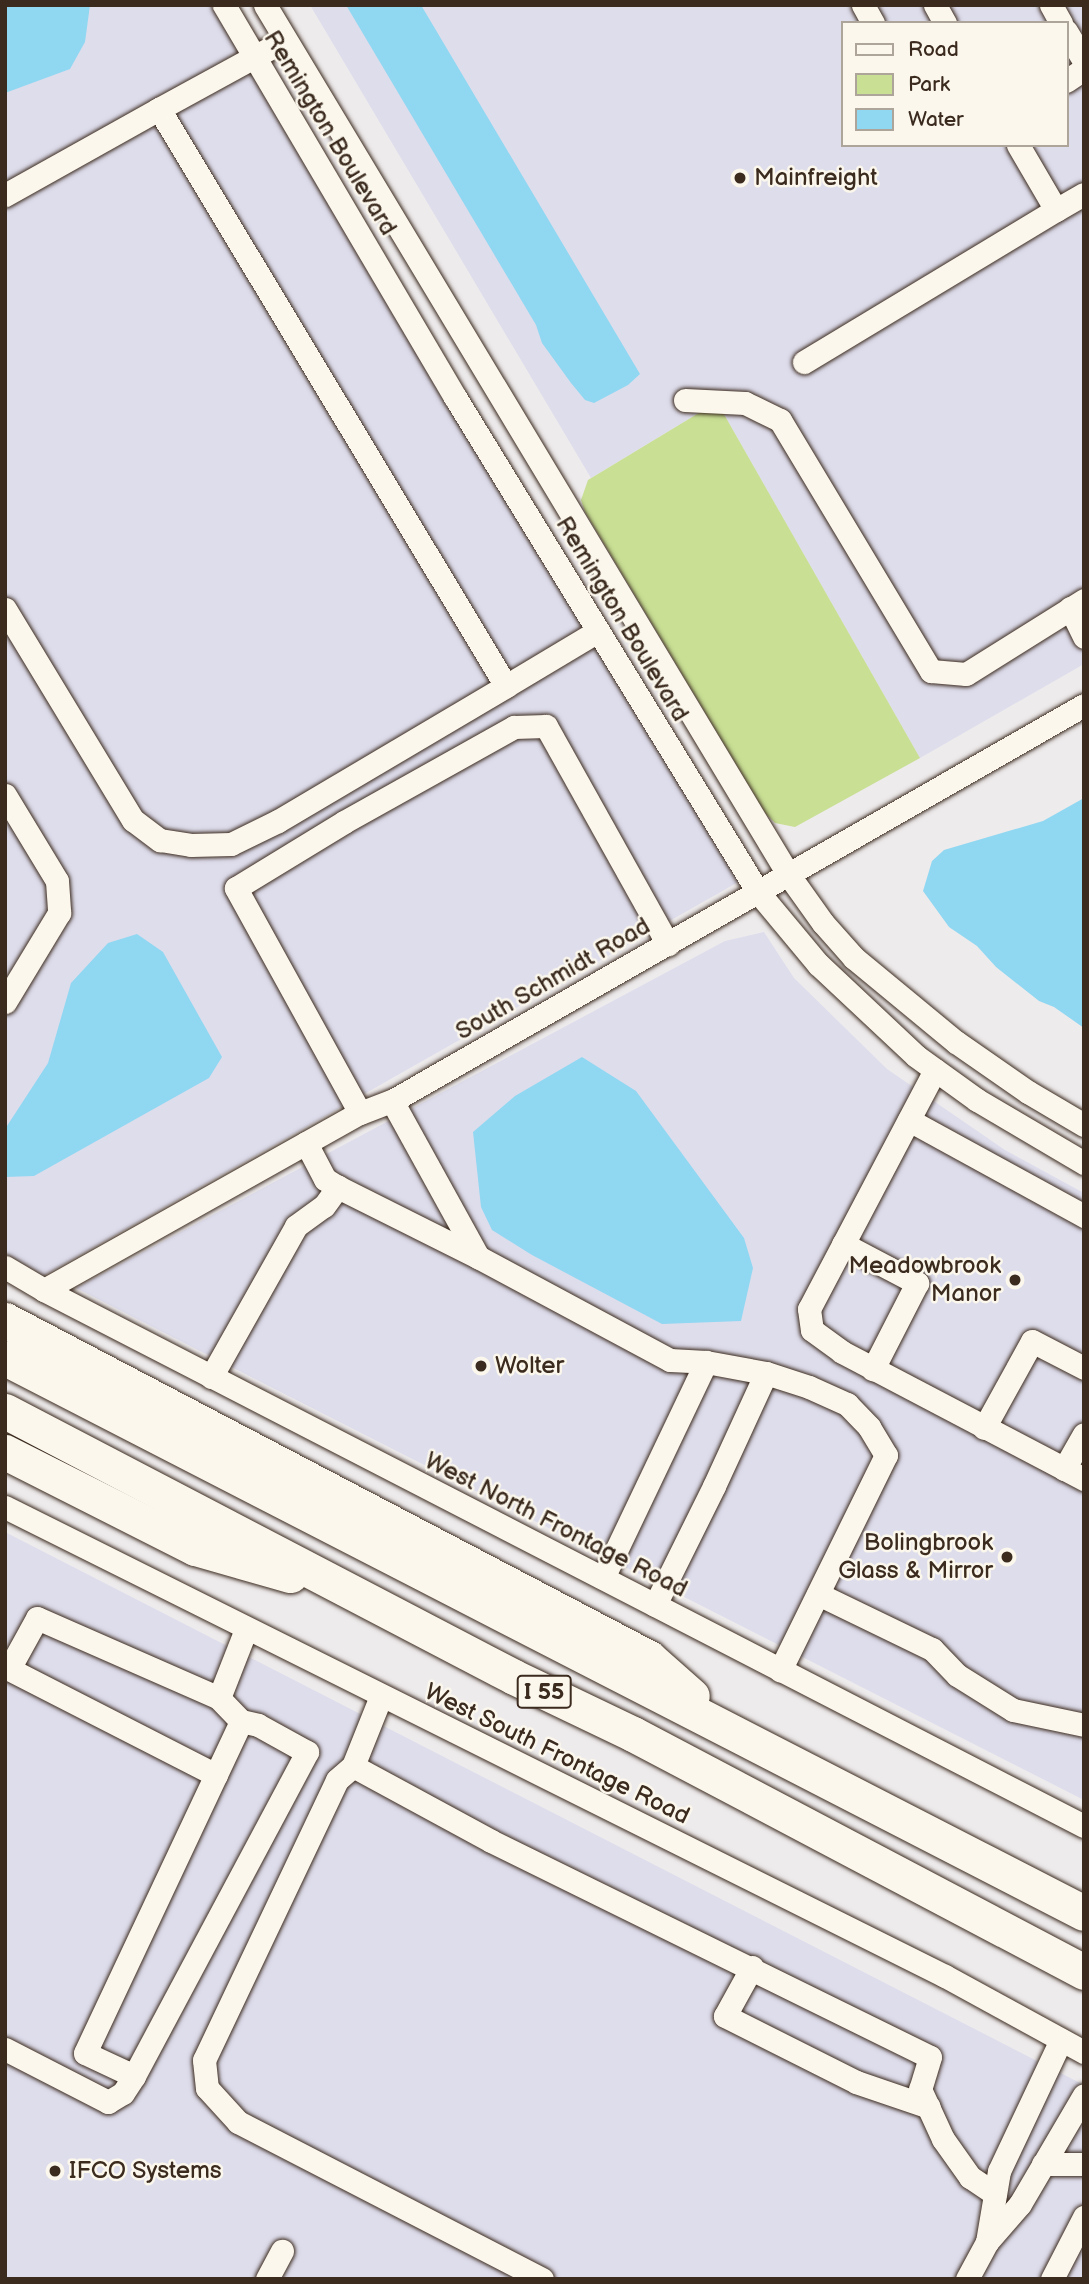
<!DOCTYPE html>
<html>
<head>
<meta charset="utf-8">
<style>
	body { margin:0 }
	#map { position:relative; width:1089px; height:2284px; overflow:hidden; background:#eeebec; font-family:"Balsamiq Sans",sans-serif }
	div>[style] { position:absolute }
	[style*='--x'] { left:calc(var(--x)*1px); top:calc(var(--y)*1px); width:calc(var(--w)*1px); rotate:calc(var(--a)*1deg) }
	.built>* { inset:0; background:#deddec }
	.green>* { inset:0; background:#c8df94 }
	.water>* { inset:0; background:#90d7f2 }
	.roads { filter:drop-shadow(0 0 2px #3b2a1e) drop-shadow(0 0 2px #3b2a1e) }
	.minor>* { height:23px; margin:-11.5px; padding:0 11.5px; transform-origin:11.5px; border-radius:11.5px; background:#fbf7ec }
	.highway>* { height:35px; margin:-17.5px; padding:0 17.5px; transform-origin:17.5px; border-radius:17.5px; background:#fbf7ec }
	.dots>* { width:19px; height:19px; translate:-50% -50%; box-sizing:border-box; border:4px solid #fbf7ec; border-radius:50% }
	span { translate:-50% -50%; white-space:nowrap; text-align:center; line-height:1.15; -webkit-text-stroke:5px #fbf7ec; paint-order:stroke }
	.shield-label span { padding:2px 5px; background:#fbf7ec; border:2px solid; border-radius:5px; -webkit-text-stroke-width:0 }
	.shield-label { font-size:23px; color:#3b2a1e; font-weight:700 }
	.street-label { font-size:24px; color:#3b2a1e }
	.poi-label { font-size:24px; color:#3b2a1e }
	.left { translate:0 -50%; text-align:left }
	.right { translate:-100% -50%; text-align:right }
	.frame { position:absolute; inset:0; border:7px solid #3b2a1e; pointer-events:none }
	.legend { position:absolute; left:841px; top:21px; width:228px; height:126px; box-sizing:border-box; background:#fbf7ec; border:2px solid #aea59a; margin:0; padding:9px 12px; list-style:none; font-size:21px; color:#3b2a1e }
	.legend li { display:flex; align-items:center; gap:14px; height:35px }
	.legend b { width:35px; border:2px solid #aea59a }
</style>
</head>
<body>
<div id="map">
	<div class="built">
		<div style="clip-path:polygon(5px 5px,212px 5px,740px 881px,43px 1276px,5px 1253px)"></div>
		<div style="clip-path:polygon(evenodd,310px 5px,1084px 5px,1084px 664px,920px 758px,717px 402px,591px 478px,310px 5px,842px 23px,1066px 23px,1066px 145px,842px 145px,842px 23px)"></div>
		<div style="clip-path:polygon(764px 932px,794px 978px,887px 1069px,1005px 1150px,1084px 1193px,1084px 1800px,76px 1288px,725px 941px)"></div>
		<div style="clip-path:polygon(5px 1532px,1084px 2085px,1084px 2279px,5px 2279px)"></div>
	</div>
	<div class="green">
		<div style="clip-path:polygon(717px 402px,920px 758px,795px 827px,775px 823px,766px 814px,585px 512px,581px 500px,588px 480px)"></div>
	</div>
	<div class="water">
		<div style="clip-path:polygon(5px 5px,90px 5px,85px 42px,70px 69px,5px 93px)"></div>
		<div style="clip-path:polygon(346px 5px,421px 5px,640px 374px,628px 385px,594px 403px,585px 400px,571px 383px,542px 343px,536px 325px)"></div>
		<div style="clip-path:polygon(1084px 798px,1084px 1028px,1054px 1007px,1039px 1001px,996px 967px,977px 946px,949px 927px,923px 891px,932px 861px,944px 850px,1043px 821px)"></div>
		<div style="clip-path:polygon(137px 934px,163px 952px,222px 1057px,209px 1078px,34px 1176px,5px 1177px,5px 1129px,48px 1063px,71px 983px,108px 943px)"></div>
		<div style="clip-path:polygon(582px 1057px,636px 1091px,744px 1238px,753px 1268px,741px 1321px,662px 1324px,532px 1255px,492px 1230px,481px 1207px,473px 1132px,515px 1096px)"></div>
	</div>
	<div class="roads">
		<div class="minor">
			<div style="--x:224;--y:5;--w:455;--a:59.5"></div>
			<div style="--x:455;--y:397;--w:580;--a:58.53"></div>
			<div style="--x:758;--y:892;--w:94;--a:50.2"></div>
			<div style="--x:818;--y:964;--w:134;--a:43.2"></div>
			<div style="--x:916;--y:1056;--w:75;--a:35.8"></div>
			<div style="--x:977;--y:1100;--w:124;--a:30.5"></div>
			<div style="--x:265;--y:5;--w:1014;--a:58.96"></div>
			<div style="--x:788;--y:874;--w:60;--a:54.5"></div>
			<div style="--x:823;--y:923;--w:47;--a:48.5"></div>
			<div style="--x:854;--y:958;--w:132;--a:39.5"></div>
			<div style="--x:956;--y:1042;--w:88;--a:34.8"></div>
			<div style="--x:1028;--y:1092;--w:65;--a:30.5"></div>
			<div style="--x:863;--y:5;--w:21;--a:61"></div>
			<div style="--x:935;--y:5;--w:21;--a:61"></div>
			<div style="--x:1051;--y:5;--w:21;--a:61"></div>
			<div style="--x:1066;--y:31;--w:35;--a:59"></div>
			<div style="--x:285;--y:40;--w:144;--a:151.3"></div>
			<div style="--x:159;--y:109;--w:673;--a:58.98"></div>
			<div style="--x:506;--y:686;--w:107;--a:-30.9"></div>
			<div style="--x:1066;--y:81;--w:22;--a:-34"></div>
			<div style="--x:1018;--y:145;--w:75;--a:59.7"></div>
			<div style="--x:1056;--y:210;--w:32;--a:-30"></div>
			<div style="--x:5;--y:195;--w:176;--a:-29.2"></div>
			<div style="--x:804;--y:362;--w:294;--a:-31.1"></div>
			<div style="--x:685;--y:400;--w:60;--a:2.9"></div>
			<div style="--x:745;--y:403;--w:39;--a:26"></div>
			<div style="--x:780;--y:420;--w:293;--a:59"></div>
			<div style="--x:931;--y:671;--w:35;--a:5"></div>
			<div style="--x:966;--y:674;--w:139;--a:-32.1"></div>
			<div style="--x:1070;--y:608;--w:32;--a:64"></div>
			<div style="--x:5;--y:609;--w:247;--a:58.8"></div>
			<div style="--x:133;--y:820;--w:34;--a:37"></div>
			<div style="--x:160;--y:840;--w:31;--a:9"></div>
			<div style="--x:191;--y:845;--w:40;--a:-1.4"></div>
			<div style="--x:231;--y:844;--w:52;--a:-26.1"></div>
			<div style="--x:278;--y:821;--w:265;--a:-30.6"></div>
			<div style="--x:5;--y:795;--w:100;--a:58.8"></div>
			<div style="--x:57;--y:881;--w:32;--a:86"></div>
			<div style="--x:59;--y:913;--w:104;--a:121.2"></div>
			<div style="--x:935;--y:1070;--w:270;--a:117.8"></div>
			<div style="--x:809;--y:1309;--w:21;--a:82"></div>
			<div style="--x:812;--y:1330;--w:37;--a:36"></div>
			<div style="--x:842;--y:1352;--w:273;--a:27.7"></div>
			<div style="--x:392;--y:1101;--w:178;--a:61.1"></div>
			<div style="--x:360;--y:1113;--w:257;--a:-118.9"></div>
			<div style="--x:236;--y:888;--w:127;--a:-31.4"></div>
			<div style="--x:344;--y:822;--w:195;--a:-29.2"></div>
			<div style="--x:514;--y:727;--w:32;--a:-2"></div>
			<div style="--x:546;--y:726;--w:250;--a:60.8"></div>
			<div style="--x:909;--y:1120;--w:200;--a:28.7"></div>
			<div style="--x:306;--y:1143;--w:41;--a:62.2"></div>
			<div style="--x:325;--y:1179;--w:15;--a:32"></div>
			<div style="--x:338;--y:1187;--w:157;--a:26.6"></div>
			<div style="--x:478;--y:1257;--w:218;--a:28.2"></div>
			<div style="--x:670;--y:1360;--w:36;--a:3"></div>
			<div style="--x:706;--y:1362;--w:239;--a:115.5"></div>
			<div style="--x:843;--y:1244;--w:84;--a:27.8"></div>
			<div style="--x:917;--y:1283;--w:97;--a:117.1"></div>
			<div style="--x:5;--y:1267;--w:45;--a:30.5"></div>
			<div style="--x:44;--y:1290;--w:1170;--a:27.27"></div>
			<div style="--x:44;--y:1290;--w:362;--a:-29.3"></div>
			<div style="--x:360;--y:1113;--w:34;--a:-21"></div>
			<div style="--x:392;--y:1101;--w:797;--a:-29.78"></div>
			<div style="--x:766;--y:1373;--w:45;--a:18"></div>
			<div style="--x:809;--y:1387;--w:42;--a:24.1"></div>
			<div style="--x:847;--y:1404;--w:32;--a:46"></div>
			<div style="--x:869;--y:1427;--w:33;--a:59"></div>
			<div style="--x:886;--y:1455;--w:240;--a:116.2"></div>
			<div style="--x:211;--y:1377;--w:173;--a:-60.6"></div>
			<div style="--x:296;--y:1226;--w:34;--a:-36"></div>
			<div style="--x:324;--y:1206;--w:24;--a:-54"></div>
			<div style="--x:984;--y:1428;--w:99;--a:-61.1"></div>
			<div style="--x:1032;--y:1341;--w:59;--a:27.4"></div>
			<div style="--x:1064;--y:1469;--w:40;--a:-60.3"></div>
			<div style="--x:5;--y:1507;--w:1051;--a:26.52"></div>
			<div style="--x:945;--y:1976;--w:158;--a:28.7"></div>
			<div style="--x:818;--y:1594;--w:127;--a:25.8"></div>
			<div style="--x:932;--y:1649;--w:36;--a:46"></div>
			<div style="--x:957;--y:1675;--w:66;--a:32"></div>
			<div style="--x:1013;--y:1710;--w:73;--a:11.9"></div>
			<div style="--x:655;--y:1605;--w:133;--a:-63.6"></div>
			<div style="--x:714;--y:1486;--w:124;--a:-65.3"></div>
			<div style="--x:766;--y:1373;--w:61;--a:-169.6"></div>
			<div style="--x:5;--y:1667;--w:237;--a:27.1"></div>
			<div style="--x:9;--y:1669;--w:58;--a:-61.2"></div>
			<div style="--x:37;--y:1618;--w:199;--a:23.7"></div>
			<div style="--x:381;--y:1696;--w:75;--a:111.8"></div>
			<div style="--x:353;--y:1766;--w:157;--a:28.5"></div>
			<div style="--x:491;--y:1841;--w:489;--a:26.2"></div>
			<div style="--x:930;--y:2057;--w:34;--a:107"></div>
			<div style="--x:920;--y:2089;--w:55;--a:65.3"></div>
			<div style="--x:943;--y:2139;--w:47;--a:54.6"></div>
			<div style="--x:970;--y:2177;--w:30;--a:34"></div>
			<div style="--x:241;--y:1721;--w:17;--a:13"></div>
			<div style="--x:258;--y:1725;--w:56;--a:28.9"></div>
			<div style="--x:307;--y:1752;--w:367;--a:118.1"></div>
			<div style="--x:134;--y:2076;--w:54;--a:-154.9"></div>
			<div style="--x:85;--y:2053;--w:367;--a:-64.8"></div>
			<div style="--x:241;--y:1721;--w:32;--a:-134"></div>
			<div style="--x:219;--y:1698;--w:74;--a:-68.6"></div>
			<div style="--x:353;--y:1766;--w:21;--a:139"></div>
			<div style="--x:337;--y:1780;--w:310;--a:115.4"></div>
			<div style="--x:204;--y:2060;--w:28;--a:84"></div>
			<div style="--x:207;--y:2088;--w:46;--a:47.6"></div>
			<div style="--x:238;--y:2122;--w:342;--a:27.3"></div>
			<div style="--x:752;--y:1967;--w:56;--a:118.9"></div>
			<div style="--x:725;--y:2016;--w:147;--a:26.7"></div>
			<div style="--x:856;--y:2082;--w:77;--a:18.9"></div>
			<div style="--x:5;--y:2049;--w:116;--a:27.2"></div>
			<div style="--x:108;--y:2102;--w:17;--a:-31"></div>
			<div style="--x:123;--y:2093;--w:20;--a:-57"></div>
			<div style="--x:1043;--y:2164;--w:41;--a:0"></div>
			<div style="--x:987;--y:2242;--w:72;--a:-80.4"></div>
			<div style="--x:999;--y:2171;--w:145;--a:-64.7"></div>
			<div style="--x:267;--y:2279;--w:32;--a:-62"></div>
			<div style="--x:967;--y:2279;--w:42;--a:-61.6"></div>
			<div style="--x:987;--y:2242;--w:50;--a:-49"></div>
			<div style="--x:1020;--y:2204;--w:126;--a:-59.6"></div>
			<div style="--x:1052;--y:2279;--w:70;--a:-62.7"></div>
		</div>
		<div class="highway">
			<div style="--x:5;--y:1320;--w:727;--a:27.69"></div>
			<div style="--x:649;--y:1658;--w:57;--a:41.5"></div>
			<div style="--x:5;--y:1358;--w:1213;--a:27.22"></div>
			<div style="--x:5;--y:1411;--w:574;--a:27.59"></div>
			<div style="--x:514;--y:1677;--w:132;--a:25.6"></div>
			<div style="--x:633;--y:1734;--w:510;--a:27.82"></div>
			<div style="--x:5;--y:1452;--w:213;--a:26.8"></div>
			<div style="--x:195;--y:1548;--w:99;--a:15.9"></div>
		</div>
	</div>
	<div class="dots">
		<div style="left:740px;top:178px;background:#3b2a1e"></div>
		<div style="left:1015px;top:1280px;background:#3b2a1e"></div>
		<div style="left:481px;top:1366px;background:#3b2a1e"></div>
		<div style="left:1007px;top:1557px;background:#3b2a1e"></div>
		<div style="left:55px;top:2171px;background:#3b2a1e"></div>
	</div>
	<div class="shield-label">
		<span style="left:544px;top:1692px">I 55</span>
	</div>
	<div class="street-label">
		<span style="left:330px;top:133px;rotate:59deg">Remington Boulevard</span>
		<span style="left:622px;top:619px;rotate:59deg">Remington Boulevard</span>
		<span style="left:553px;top:979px;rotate:-30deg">South Schmidt Road</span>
		<span style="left:556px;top:1525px;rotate:27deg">West North Frontage Road</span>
		<span style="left:557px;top:1754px;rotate:26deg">West South Frontage Road</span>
	</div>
	<div class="poi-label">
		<span class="left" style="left:754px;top:178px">Mainfreight</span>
		<span class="right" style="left:1001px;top:1280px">Meadowbrook<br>Manor</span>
		<span class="left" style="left:495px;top:1366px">Wolter</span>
		<span class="right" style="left:993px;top:1557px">Bolingbrook<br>Glass &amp; Mirror</span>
		<span class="left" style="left:69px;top:2171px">IFCO Systems</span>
	</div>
	<div class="frame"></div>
	<ul class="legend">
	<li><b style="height:9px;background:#fbf7ec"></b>Road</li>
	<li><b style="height:19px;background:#c8df94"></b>Park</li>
	<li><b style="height:19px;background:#90d7f2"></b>Water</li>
	</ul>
</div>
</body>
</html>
